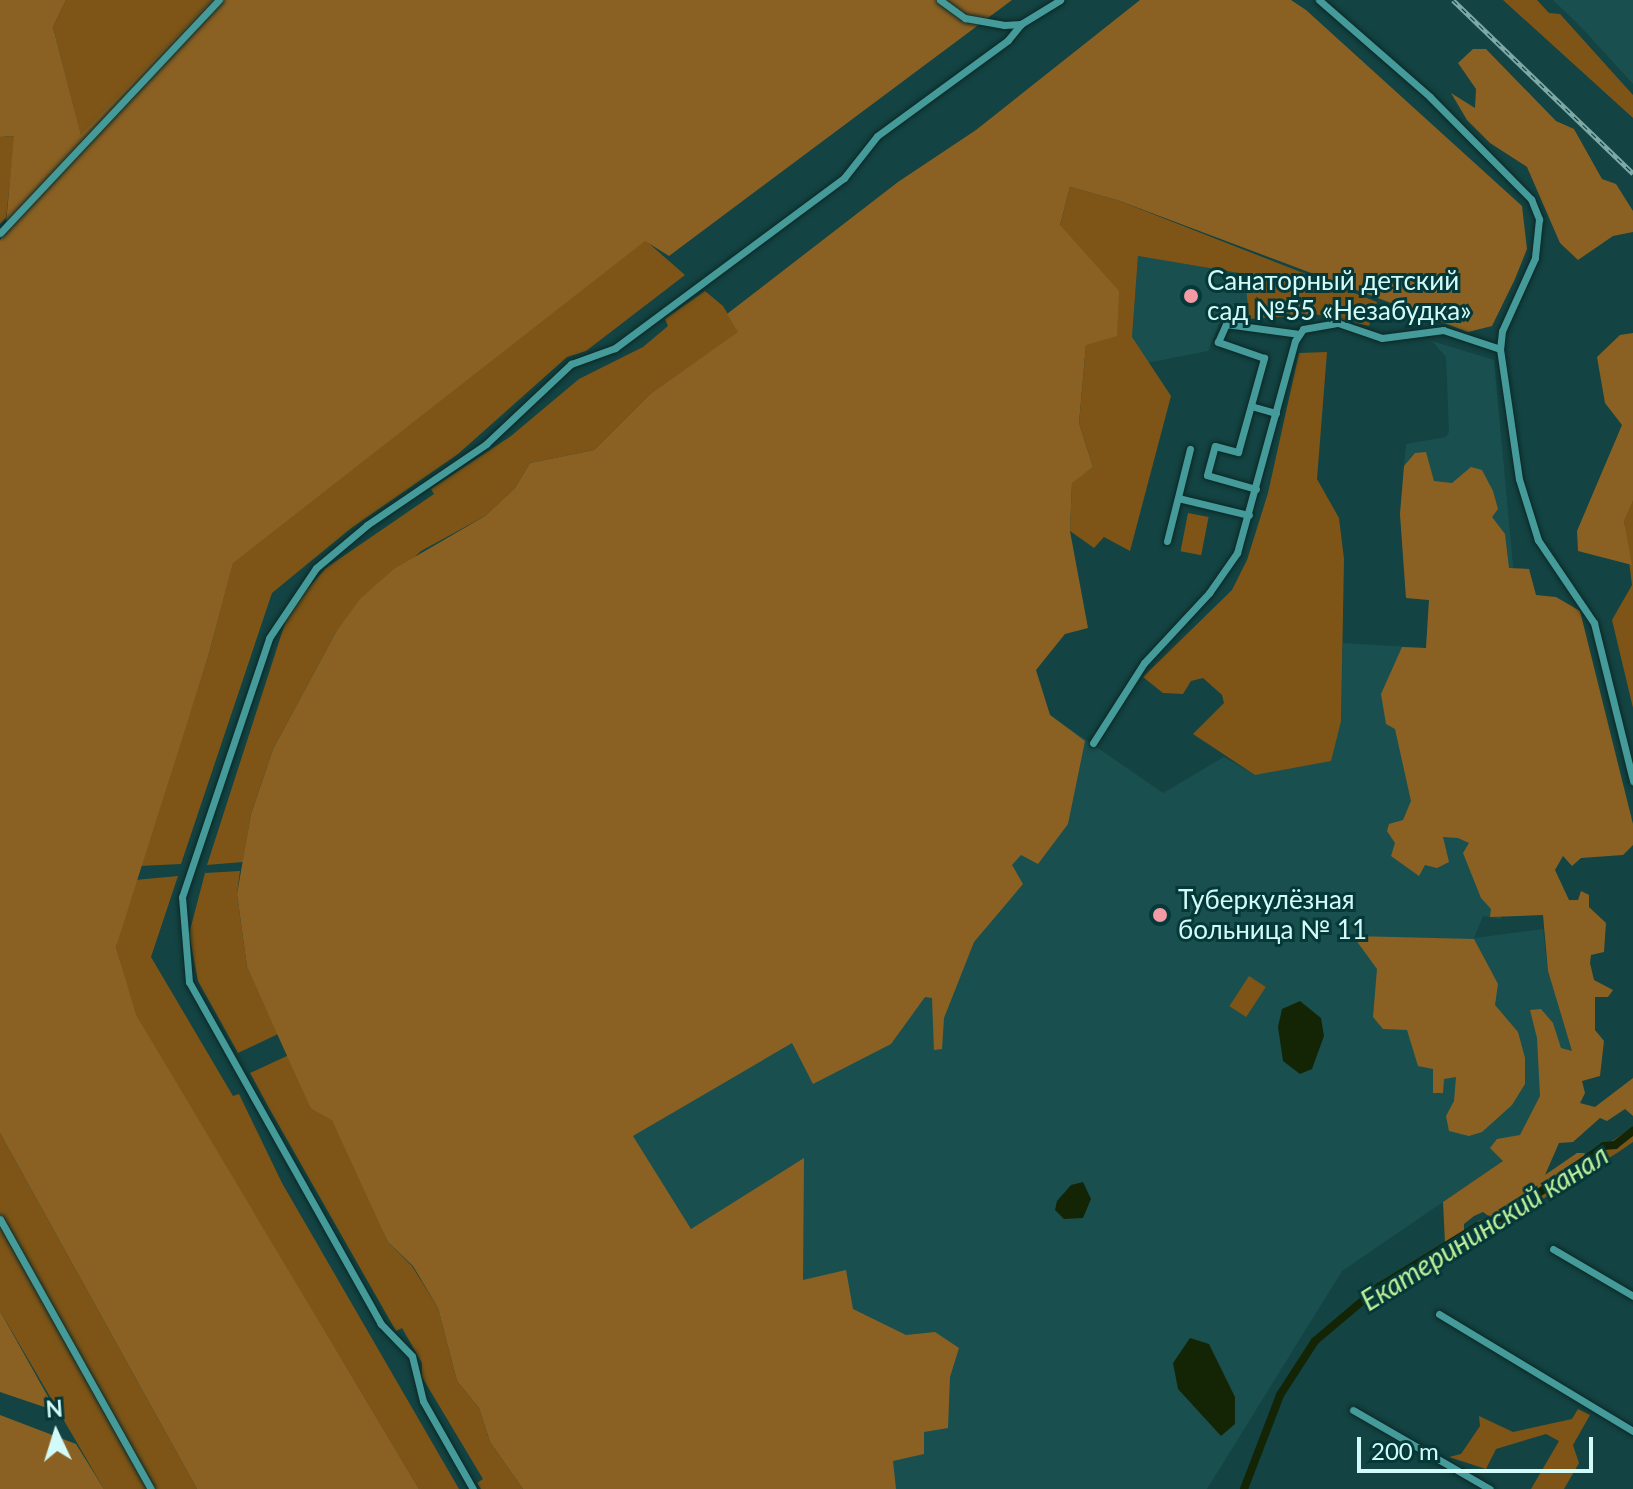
<!DOCTYPE html>
<html>
<head>
<meta charset="utf-8">
<style>
	body { margin:0 }
	#map { position:relative; width:1633px; height:1489px; overflow:hidden; background:#134342; font-family:Lato,sans-serif }
	div>[style] { position:absolute }
	[style*='--x'] { left:calc(var(--x)*1px); top:calc(var(--y)*1px); width:calc(var(--w)*1px); rotate:calc(var(--a)*1deg) }
	.built>* { inset:0; background:#19504f }
	.green>* { inset:0; background:#7e5517; transform-origin:0 0 }
	.forest>* { inset:0; background:#8b6123 }
	.water>* { inset:0; background:#142506 }
	.canal>* { height:8px; margin:-4px; padding:0 4px; transform-origin:4px; border-radius:4px; background:#142506 }
	.roads { filter:drop-shadow(0 0 2px #0b2726) drop-shadow(0 0 2px #0b2726) }
	.minor>* { height:7px; margin:-3.5px; padding:0 3.5px; transform-origin:3.5px; border-radius:3.5px; background:#449b99 }
	.rail>* { height:5px; margin-top:-2.5px; transform-origin:0; background:repeating-linear-gradient(90deg,#053838 0 6px,#7ca8a6 0 12px); box-sizing:border-box; border-block:2px solid #7ca8a6 }
	.dots>* { width:22px; height:22px; translate:-50% -50%; box-sizing:border-box; border:4px solid #053838; border-radius:50% }
	span { translate:-50% -50%; white-space:nowrap; text-align:center; line-height:1.15; -webkit-text-stroke:6px #053838; paint-order:stroke }
	.poi-label { font-size:26px; color:#d1faf8 }
	.left { translate:0 -50%; text-align:left }
	.water-label { font-size:28px; color:#bdef99; font-style:italic }
	.north { position:absolute; left:16px; top:1393px; width:80px; height:80px; -webkit-text-stroke:6px #053838; paint-order:stroke; rotate:356deg; font-size:22px; font-weight:700; line-height:32px; text-align:center; color:#d1faf8 }
	.north::after { content:''; display:block; margin:auto; width:28px; height:36px; background:#d1faf8; clip-path:polygon(50% 0,100% 100%,50% 72%,0 100%) }
	.scale { position:absolute; left:1357px; top:1437px; width:236px; height:36px; box-sizing:border-box; border:4px solid #d1faf8; border-top:0; padding-left:10px; font-size:24px; line-height:28px; white-space:nowrap; color:#d1faf8; -webkit-text-stroke:6px #053838; paint-order:stroke }
</style>
</head>
<body>
<div id="map">
	<div class="built">
		<div style="clip-path:polygon(1553px 0,1633px 0,1633px 84px,1581px 27px)"></div>
		<div style="clip-path:polygon(1138px 256px,1246px 274px,1249px 319px,1221px 320px,1208px 351px,1146px 363px,1132px 337px)"></div>
		<div style="clip-path:polygon(1432px 341px,1494px 360px,1530px 749px,1501px 919px,1483px 916px,1474px 938px,1543px 929px,1548px 971px,1585px 1093px,1576px 1111px,1342px 1271px,1207px 1489px,766px 1489px,804px 1159px,691px 1229px,633px 1136px,792px 1042px,1038px 682px,1050px 715px,1163px 793px,1224px 757px,1255px 775px,1341px 721px,1343px 643px,1426px 648px,1429px 600px,1406px 598px,1400px 514px,1406px 444px,1446px 437px,1449px 432px,1446px 357px)"></div>
	</div>
	<div class="green">
		<div style="clip-path:polygon(66px 0,211px 0,81px 136px,53px 27px)"></div>
		<div style="clip-path:polygon(1503px 0,1537px 0,1549px 13px,1560px 14px,1633px 95px,1633px 118px)"></div>
		<div style="clip-path:polygon(15px 136px,6px 218px,0 224px,0 137px)"></div>
		<div style="clip-path:polygon(1070px 187px,1117px 200px,1377px 302px,1369px 326px,1315px 314px,1249px 319px,1245px 274px,1138px 256px,1132px 337px,1171px 396px,1130px 551px,1104px 537px,1094px 548px,1070px 531px,1072px 482px,1093px 467px,1079px 423px,1086px 345px,1060px 225px)"></div>
		<div style="clip-path:polygon(645px 240px,685px 275px,586px 351px,567px 357px,458px 454px,350px 529px,272px 593px,181px 864px,140px 866px,208px 657px,233px 562px)"></div>
		<div style="clip-path:polygon(705px 291px,723px 306px,739px 332px,650px 394px,594px 450px,530px 463px,515px 488px,485px 516px,421px 551px,336px 632px,273px 749px,251px 814px,243px 862px,207px 865px,286px 620px,305px 592px,326px 568px,434px 494px,431px 489px,511px 436px,579px 379px,643px 347px,668px 326px,665px 319px)"></div>
		<div style="clip-path:polygon(1327px 352px,1317px 479px,1339px 518px,1344px 559px,1341px 721px,1331px 761px,1255px 775px,1193px 734px,1224px 703px,1222px 695px,1203px 678px,1191px 681px,1183px 694px,1163px 693px,1143px 677px,1232px 590px,1247px 560px,1268px 493px,1299px 353px)"></div>
		<div style="clip-path:polygon(1630px 500px,1633px 500px,1633px 708px,1612px 620px,1632px 585px,1624px 521px)"></div>
		<div style="left:1188px;top:513px;width:21px;height:39px;rotate:11deg"></div>
		<div style="clip-path:polygon(240px 871px,237px 894px,247px 967px,278px 1034px,238px 1053px,198px 981px,189px 934px,205px 873px)"></div>
		<div style="clip-path:polygon(178px 876px,151px 957px,233px 1096px,239px 1094px,282px 1183px,459px 1489px,419px 1489px,135px 1015px,116px 947px,135px 880px)"></div>
		<div style="left:1249px;top:976px;width:20px;height:36px;rotate:33deg"></div>
		<div style="clip-path:polygon(289px 1055px,311px 1109px,332px 1119px,350px 1153px,388px 1242px,412px 1266px,438px 1308px,457px 1381px,479px 1408px,490px 1442px,523px 1489px,481px 1489px,477px 1483px,483px 1479px,422px 1377px,422px 1363px,402px 1328px,396px 1331px,269px 1108px,250px 1073px)"></div>
		<div style="clip-path:polygon(1633px 1127px,1633px 1142px,1617px 1153px,1507px 1221px,1469px 1234px,1478px 1221px,1510px 1209px)"></div>
		<div style="clip-path:polygon(0 1133px,197px 1489px,104px 1489px,0 1311px)"></div>
		<div style="clip-path:polygon(1578px 1409px,1590px 1415px,1573px 1445px,1579px 1463px,1564px 1489px,1531px 1489px,1559px 1441px,1546px 1434px,1496px 1449px,1486px 1469px,1449px 1457px,1461px 1454px,1480px 1426px,1479px 1416px,1513px 1432px,1572px 1419px)"></div>
	</div>
	<div class="forest">
		<div style="clip-path:polygon(0 0,66px 0,53px 27px,81px 135px,211px 0,1012px 0,669px 256px,645px 241px,233px 563px,208px 657px,116px 947px,136px 1015px,419px 1489px,197px 1489px,0 1133px,0 240px,5px 234px,14px 136px,0 137px)"></div>
		<div style="clip-path:polygon(1140px 0,1291px 0,1306px 10px,1522px 206px,1527px 249px,1515px 279px,1492px 326px,1468px 332px,1117px 200px,1070px 187px,1060px 225px,1119px 291px,1117px 336px,1086px 345px,1079px 423px,1093px 467px,1072px 483px,1070px 531px,1088px 628px,1065px 634px,1036px 670px,1050px 715px,1085px 741px,1068px 824px,1038px 864px,1021px 855px,1012px 865px,1023px 884px,974px 942px,944px 1018px,942px 1049px,934px 1050px,932px 998px,925px 997px,891px 1044px,813px 1084px,792px 1043px,633px 1136px,691px 1229px,804px 1158px,803px 1280px,846px 1270px,853px 1309px,906px 1335px,935px 1332px,959px 1348px,950px 1377px,948px 1428px,924px 1432px,924px 1454px,893px 1461px,896px 1489px,523px 1489px,490px 1442px,479px 1408px,457px 1381px,438px 1308px,413px 1266px,388px 1242px,332px 1120px,311px 1109px,247px 967px,237px 894px,251px 814px,273px 749px,336px 632px,360px 599px,394px 569px,485px 516px,515px 488px,530px 463px,594px 450px,650px 394px,738px 332px,727px 314px,898px 182px,976px 130px)"></div>
		<div style="clip-path:polygon(1473px 49px,1486px 49px,1556px 121px,1574px 129px,1602px 179px,1616px 184px,1633px 211px,1633px 232px,1613px 236px,1578px 260px,1560px 243px,1527px 167px,1490px 143px,1467px 120px,1451px 93px,1475px 108px,1476px 89px,1458px 63px)"></div>
		<div style="clip-path:polygon(1633px 333px,1633px 500px,1624px 521px,1632px 565px,1578px 551px,1577px 531px,1622px 425px,1605px 403px,1597px 357px,1620px 335px)"></div>
		<div style="clip-path:polygon(1426px 452px,1434px 481px,1452px 483px,1471px 467px,1482px 470px,1493px 491px,1498px 509px,1492px 517px,1505px 534px,1509px 568px,1529px 569px,1536px 595px,1556px 597px,1580px 611px,1633px 824px,1633px 845px,1623px 855px,1581px 858px,1572px 866px,1563px 856px,1555px 870px,1569px 900px,1578px 900px,1581px 891px,1589px 895px,1589px 907px,1606px 923px,1604px 952px,1591px 955px,1590px 963px,1594px 980px,1613px 990px,1608px 997px,1595px 997px,1595px 1030px,1604px 1041px,1600px 1076px,1582px 1081px,1585px 1093px,1580px 1103px,1595px 1107px,1633px 1078px,1633px 1116px,1625px 1109px,1607px 1121px,1600px 1118px,1573px 1142px,1559px 1143px,1545px 1175px,1577px 1153px,1585px 1153px,1582px 1160px,1510px 1209px,1490px 1217px,1483px 1212px,1474px 1216px,1464px 1224px,1464px 1236px,1451px 1243px,1445px 1243px,1443px 1202px,1503px 1161px,1490px 1148px,1497px 1139px,1520px 1135px,1540px 1096px,1537px 1038px,1530px 1010px,1541px 1009px,1553px 1023px,1561px 1048px,1572px 1051px,1548px 971px,1543px 915px,1490px 917px,1491px 909px,1481px 898px,1463px 853px,1469px 843px,1458px 838px,1443px 837px,1449px 862px,1437px 868px,1425px 865px,1419px 876px,1391px 856px,1395px 843px,1387px 831px,1389px 824px,1403px 820px,1411px 801px,1395px 729px,1386px 724px,1381px 694px,1402px 647px,1426px 648px,1429px 600px,1406px 598px,1400px 514px,1404px 466px,1415px 453px)"></div>
		<div style="clip-path:polygon(1353px 936px,1474px 939px,1498px 984px,1495px 1005px,1518px 1032px,1525px 1058px,1525px 1084px,1512px 1105px,1482px 1132px,1469px 1136px,1449px 1131px,1446px 1116px,1454px 1101px,1456px 1077px,1444px 1079px,1443px 1093px,1433px 1093px,1433px 1069px,1418px 1066px,1407px 1030px,1383px 1029px,1373px 1017px,1377px 969px)"></div>
		<div style="clip-path:polygon(0 1311px,56px 1411px,0 1392px)"></div>
		<div style="clip-path:polygon(0 1415px,76px 1444px,104px 1489px,0 1489px)"></div>
	</div>
	<div class="water">
		<div style="clip-path:polygon(1300px 1001px,1321px 1018px,1324px 1036px,1312px 1069px,1300px 1074px,1283px 1061px,1278px 1027px,1282px 1009px)"></div>
		<div style="clip-path:polygon(1083px 1182px,1091px 1199px,1083px 1218px,1064px 1219px,1055px 1210px,1057px 1201px,1071px 1185px)"></div>
		<div style="clip-path:polygon(1190px 1338px,1209px 1344px,1235px 1397px,1235px 1424px,1221px 1436px,1178px 1389px,1173px 1363px)"></div>
	</div>
	<div class="canal">
		<div style="--x:1244;--y:1489;--w:101;--a:-69"></div>
		<div style="--x:1280;--y:1395;--w:64;--a:-57.1"></div>
		<div style="--x:1315;--y:1341;--w:84;--a:-40.2"></div>
		<div style="--x:1379;--y:1287;--w:116;--a:-31.6"></div>
		<div style="--x:1478;--y:1226;--w:32;--a:-20"></div>
		<div style="--x:1508;--y:1215;--w:118;--a:-35.7"></div>
		<div style="--x:1604;--y:1146;--w:11;--a:-5"></div>
		<div style="--x:1615;--y:1145;--w:23;--a:-38"></div>
	</div>
	<div class="roads">
		<div class="minor">
			<div style="--x:940;--y:0;--w:31;--a:36"></div>
			<div style="--x:965;--y:18;--w:40;--a:10"></div>
			<div style="--x:1004;--y:25;--w:17;--a:-3"></div>
			<div style="--x:1021;--y:24;--w:46;--a:-31.6"></div>
			<div style="--x:1319;--y:0;--w:147;--a:41.1"></div>
			<div style="--x:1430;--y:97;--w:144;--a:45.3"></div>
			<div style="--x:1531;--y:199;--w:22;--a:68"></div>
			<div style="--x:1539;--y:219;--w:39;--a:96"></div>
			<div style="--x:1535;--y:258;--w:80;--a:114.3"></div>
			<div style="--x:1502;--y:331;--w:18;--a:96"></div>
			<div style="--x:1500;--y:349;--w:131;--a:81.7"></div>
			<div style="--x:1519;--y:479;--w:64;--a:72.7"></div>
			<div style="--x:1538;--y:540;--w:100;--a:56"></div>
			<div style="--x:1594;--y:623;--w:163;--a:76.1"></div>
			<div style="--x:0;--y:233;--w:320;--a:-46.8"></div>
			<div style="--x:1251;--y:406;--w:26;--a:16"></div>
			<div style="--x:1256;--y:489;--w:51;--a:-164.1"></div>
			<div style="--x:1207;--y:475;--w:30;--a:-75"></div>
			<div style="--x:1215;--y:446;--w:24;--a:15"></div>
			<div style="--x:1238;--y:452;--w:98;--a:-74.5"></div>
			<div style="--x:1264;--y:358;--w:49;--a:-160.8"></div>
			<div style="--x:1218;--y:342;--w:20;--a:-66"></div>
			<div style="--x:1226;--y:324;--w:74;--a:7.8"></div>
			<div style="--x:1178;--y:498;--w:73;--a:13.5"></div>
			<div style="--x:1167;--y:541;--w:95;--a:-76"></div>
			<div style="--x:1093;--y:743;--w:95;--a:-57.5"></div>
			<div style="--x:1144;--y:663;--w:96;--a:-47.1"></div>
			<div style="--x:1209;--y:593;--w:49;--a:-55"></div>
			<div style="--x:1237;--y:553;--w:220;--a:-74.7"></div>
			<div style="--x:1295;--y:341;--w:14;--a:-56"></div>
			<div style="--x:1303;--y:329;--w:36;--a:-10"></div>
			<div style="--x:1338;--y:323;--w:46;--a:18.8"></div>
			<div style="--x:1382;--y:338;--w:62;--a:-7.5"></div>
			<div style="--x:1443;--y:330;--w:60;--a:18.4"></div>
			<div style="--x:0;--y:1219;--w:309;--a:60.8"></div>
			<div style="--x:1553;--y:1249;--w:93;--a:30.4"></div>
			<div style="--x:1439;--y:1314;--w:227;--a:31.1"></div>
			<div style="--x:1353;--y:1410;--w:158;--a:30"></div>
			<div style="--x:473;--y:1489;--w:101;--a:-119.6"></div>
			<div style="--x:423;--y:1401;--w:46;--a:-103.7"></div>
			<div style="--x:412;--y:1356;--w:45;--a:-134.1"></div>
			<div style="--x:381;--y:1324;--w:392;--a:-119.3"></div>
			<div style="--x:189;--y:982;--w:85;--a:-94.7"></div>
			<div style="--x:182;--y:897;--w:273;--a:-71.4"></div>
			<div style="--x:269;--y:638;--w:84;--a:-56.1"></div>
			<div style="--x:316;--y:568;--w:67;--a:-40.1"></div>
			<div style="--x:367;--y:525;--w:144;--a:-34.2"></div>
			<div style="--x:486;--y:444;--w:117;--a:-43.3"></div>
			<div style="--x:571;--y:364;--w:47;--a:-20"></div>
			<div style="--x:615;--y:348;--w:285;--a:-36.6"></div>
			<div style="--x:844;--y:178;--w:53;--a:-51.8"></div>
			<div style="--x:877;--y:136;--w:162;--a:-36.2"></div>
			<div style="--x:1008;--y:40;--w:21;--a:-51"></div>
		</div>
	</div>
	<div class="rail">
		<div style="--x:1453;--y:0;--w:250;--a:43.9"></div>
	</div>
	<div class="dots">
		<div style="left:1191px;top:296px;background:#f49aa4"></div>
		<div style="left:1160px;top:915px;background:#f49aa4"></div>
	</div>
	<div class="poi-label">
		<span class="left" style="left:1207px;top:296px">Санаторный детский<br>сад №55 «Незабудка»</span>
		<span class="left" style="left:1178px;top:915px">Туберкулёзная<br>больница № 11</span>
	</div>
	<div class="water-label">
		<span style="left:1484px;top:1227px;rotate:-32deg">Екатерининский канал</span>
	</div>
	<div class="north">N</div>
	<div class="scale">200 m</div>
</div>
</body>
</html>
